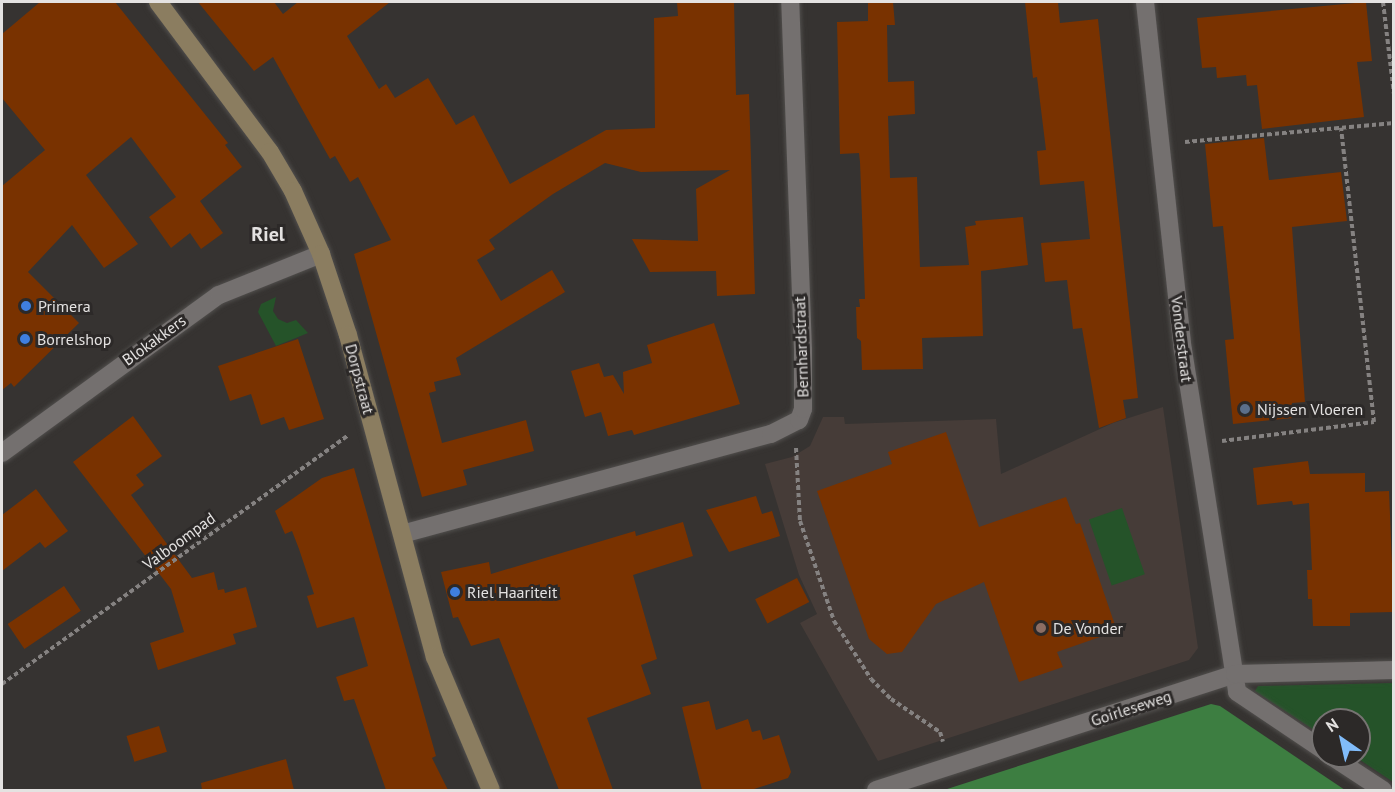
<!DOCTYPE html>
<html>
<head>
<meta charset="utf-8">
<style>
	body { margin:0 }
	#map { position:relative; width:1395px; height:792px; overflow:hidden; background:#363331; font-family:"PT Sans",sans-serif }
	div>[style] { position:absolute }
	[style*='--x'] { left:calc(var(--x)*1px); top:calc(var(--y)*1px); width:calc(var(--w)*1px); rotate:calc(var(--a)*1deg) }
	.built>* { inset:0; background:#463c38 }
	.green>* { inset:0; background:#255329; transform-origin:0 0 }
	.forest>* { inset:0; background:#3d7e41 }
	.building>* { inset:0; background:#793200; transform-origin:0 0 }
	.path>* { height:4px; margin-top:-2px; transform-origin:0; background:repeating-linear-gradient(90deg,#858281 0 4.5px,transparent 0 7.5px) }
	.roads { filter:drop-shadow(0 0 2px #514f4d) drop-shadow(0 0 2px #514f4d) }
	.street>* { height:18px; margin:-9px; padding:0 9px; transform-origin:9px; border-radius:9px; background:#74706f }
	.secondary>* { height:18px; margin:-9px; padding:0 9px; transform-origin:9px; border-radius:9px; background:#8b7d60 }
	.dots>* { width:16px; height:16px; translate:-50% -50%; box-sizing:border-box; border:3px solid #2c2928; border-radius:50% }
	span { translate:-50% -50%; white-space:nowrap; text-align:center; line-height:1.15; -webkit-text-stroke:6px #2c2928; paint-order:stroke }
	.poi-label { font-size:16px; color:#e4e2e1 }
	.left { translate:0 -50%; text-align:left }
	.street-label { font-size:16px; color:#e4e2e1 }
	.quarter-label { font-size:20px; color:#e4e2e1; font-weight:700 }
	.frame { position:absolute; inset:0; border:3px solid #e4e2e1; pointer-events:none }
	.north { position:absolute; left:1311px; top:708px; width:60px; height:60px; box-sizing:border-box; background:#2c2928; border:2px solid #767372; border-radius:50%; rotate:326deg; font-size:16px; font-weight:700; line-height:24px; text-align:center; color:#e4e2e1 }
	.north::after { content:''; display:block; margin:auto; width:21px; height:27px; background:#81bcfa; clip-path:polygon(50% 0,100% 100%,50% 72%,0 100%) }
</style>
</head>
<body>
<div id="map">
	<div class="built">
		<div style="clip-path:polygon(1163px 407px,1198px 648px,1189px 660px,878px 761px,800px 623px,817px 614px,799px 575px,765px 464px,792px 457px,810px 446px,823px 417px,844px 417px,845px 424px,996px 419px,1001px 474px,1113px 423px)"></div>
	</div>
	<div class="green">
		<div style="clip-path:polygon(276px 297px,273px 311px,278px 319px,287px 323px,296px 320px,308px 333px,276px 346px,258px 312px,261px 304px)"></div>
		<div style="left:1122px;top:508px;width:70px;height:35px;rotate:71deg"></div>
		<div style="clip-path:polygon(1393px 683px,1393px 782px,1354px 756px,1359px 756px,1359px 720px,1323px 720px,1323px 736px,1255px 691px,1258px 686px)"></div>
	</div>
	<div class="forest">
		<div style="clip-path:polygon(1211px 704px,1220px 706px,1345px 790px,944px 790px)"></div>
	</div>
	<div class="building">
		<div style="clip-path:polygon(40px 2px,115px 2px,228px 143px,225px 145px,242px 167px,200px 201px,223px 233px,201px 249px,190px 233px,171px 248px,149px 217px,176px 197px,131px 137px,86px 175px,138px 244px,104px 268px,72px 225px,28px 272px,79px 323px,14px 387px,11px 383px,2px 390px,2px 186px,45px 150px,2px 98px,2px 34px)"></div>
		<div style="clip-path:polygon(198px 2px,274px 2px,283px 14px,298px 2px,390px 2px,347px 36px,379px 89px,386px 84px,395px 98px,428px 78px,456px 125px,474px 115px,510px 184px,606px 130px,655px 128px,654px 18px,678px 16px,677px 2px,734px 2px,736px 95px,749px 94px,755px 294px,717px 296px,716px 271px,650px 272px,632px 239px,698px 241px,696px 189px,730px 170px,641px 172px,605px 163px,553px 194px,489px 240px,495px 249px,477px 260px,501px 301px,552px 270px,565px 292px,456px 358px,461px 375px,434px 382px,436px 391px,429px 393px,442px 443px,526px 420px,534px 451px,463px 470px,467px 485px,422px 497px,354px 254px,391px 240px,358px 177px,350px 182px,335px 156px,330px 159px,273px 57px,254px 71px)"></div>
		<div style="clip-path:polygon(868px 2px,893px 2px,895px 25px,887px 25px,888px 82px,914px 81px,915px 114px,888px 116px,890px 178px,917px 177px,920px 267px,969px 265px,965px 227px,976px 225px,975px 221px,1023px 217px,1028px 265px,981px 271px,983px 336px,922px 338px,923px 369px,862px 370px,861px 341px,857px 338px,856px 307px,860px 307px,859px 299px,865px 299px,860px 162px,859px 153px,840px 154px,837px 22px,868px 21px)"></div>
		<div style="clip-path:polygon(1025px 2px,1058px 2px,1060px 23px,1098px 19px,1138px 398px,1123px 400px,1126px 418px,1099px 428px,1082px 328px,1073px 329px,1067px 280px,1045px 282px,1041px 243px,1090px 239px,1084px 181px,1040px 185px,1037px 151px,1046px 150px,1037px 77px,1033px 78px)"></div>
		<div style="clip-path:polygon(1366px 2px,1372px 61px,1357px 62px,1364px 117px,1262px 129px,1257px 85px,1247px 86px,1246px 75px,1217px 78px,1216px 67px,1202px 68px,1197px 18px)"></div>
		<div style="clip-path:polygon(1264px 138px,1269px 180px,1341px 172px,1347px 221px,1292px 227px,1305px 402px,1292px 403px,1293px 418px,1233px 424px,1225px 340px,1234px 339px,1223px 226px,1213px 227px,1205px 144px)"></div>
		<div style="clip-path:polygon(714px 323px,740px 404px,634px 435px,632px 430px,608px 436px,601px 412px,585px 417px,571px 371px,599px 363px,604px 377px,613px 375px,624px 394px,623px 372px,652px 363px,647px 345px)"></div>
		<div style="clip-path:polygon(298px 339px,324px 419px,289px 430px,284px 417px,261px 425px,251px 394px,230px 401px,218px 366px)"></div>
		<div style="clip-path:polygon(133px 416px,162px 456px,136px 475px,144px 485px,131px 495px,192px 578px,214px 572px,218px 590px,224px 589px,225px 593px,246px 587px,257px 627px,233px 634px,236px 644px,158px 670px,150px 643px,184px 632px,171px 589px,73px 462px)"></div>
		<div style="clip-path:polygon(946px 432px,979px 527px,1066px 497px,1076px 524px,1080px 523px,1117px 631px,1057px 652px,1063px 667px,1019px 682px,984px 582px,936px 604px,902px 652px,887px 654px,869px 639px,817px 491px,892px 464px,888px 452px)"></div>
		<div style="clip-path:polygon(1308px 461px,1310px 474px,1365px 473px,1365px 492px,1389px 491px,1394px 612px,1350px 613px,1350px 626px,1313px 626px,1312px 599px,1308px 599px,1307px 570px,1312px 570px,1309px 503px,1293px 505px,1292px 501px,1257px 505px,1253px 468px)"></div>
		<div style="clip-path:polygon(354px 468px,436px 756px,432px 758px,448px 790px,386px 790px,354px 699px,344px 701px,336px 677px,368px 666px,354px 617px,317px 628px,307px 596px,314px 594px,299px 549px,292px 531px,285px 534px,275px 511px,322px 478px)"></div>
		<div style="clip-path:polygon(36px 489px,68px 531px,45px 548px,40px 542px,2px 571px,2px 515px)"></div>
		<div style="clip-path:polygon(756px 496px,762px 514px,772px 511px,780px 536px,729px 552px,706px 510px)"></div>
		<div style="clip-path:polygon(683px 522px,693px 556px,633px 575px,657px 659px,641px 665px,651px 694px,587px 718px,613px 790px,559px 790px,499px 638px,471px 646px,458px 617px,453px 618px,441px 572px,489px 562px,491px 574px,635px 531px,636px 536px)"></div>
		<div style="left:797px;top:578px;width:27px;height:47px;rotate:63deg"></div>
		<div style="left:64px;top:586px;width:30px;height:68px;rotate:56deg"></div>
		<div style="clip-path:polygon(709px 701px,716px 730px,748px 719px,752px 732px,760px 730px,763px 740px,779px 735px,791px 772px,788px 778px,751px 790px,702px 790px,682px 707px)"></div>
		<div style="left:159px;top:726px;width:27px;height:34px;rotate:73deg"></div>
		<div style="clip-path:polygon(286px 759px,294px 790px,202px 790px,201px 783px)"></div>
	</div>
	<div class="path">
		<div style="--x:1383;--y:2;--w:93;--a:83.2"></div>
		<div style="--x:1185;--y:142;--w:210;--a:-5.2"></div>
		<div style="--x:1222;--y:441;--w:153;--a:-7.1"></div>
		<div style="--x:1374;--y:422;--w:296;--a:-96.4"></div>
		<div style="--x:796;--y:448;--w:73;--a:86.9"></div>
		<div style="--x:800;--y:521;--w:106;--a:71.2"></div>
		<div style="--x:834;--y:621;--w:69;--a:57.5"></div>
		<div style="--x:871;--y:679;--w:28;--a:45"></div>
		<div style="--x:891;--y:699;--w:59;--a:34"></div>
		<div style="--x:940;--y:732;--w:10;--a:73"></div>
		<div style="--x:2;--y:684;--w:427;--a:-35.7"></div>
	</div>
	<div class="roads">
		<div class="street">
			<div style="--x:1145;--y:2;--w:350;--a:83.8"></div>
			<div style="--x:1183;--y:350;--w:346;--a:81"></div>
			<div style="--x:1237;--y:692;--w:104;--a:34"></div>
			<div style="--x:2;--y:453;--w:268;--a:-36.1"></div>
			<div style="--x:219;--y:295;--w:110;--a:-21.9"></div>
			<div style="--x:402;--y:534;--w:382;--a:-15.2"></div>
			<div style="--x:771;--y:434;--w:31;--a:-27"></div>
			<div style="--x:799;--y:420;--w:12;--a:-70"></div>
			<div style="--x:803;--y:409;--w:59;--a:-90"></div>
			<div style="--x:803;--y:350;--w:348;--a:-92.1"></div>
			<div style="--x:1331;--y:756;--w:62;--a:33.2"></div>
			<div style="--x:876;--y:790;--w:377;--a:-17.9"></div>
			<div style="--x:1235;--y:674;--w:159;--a:-1.4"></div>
		</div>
		<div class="secondary">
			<div style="--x:158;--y:2;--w:187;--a:53.3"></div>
			<div style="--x:270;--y:152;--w:45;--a:59.5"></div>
			<div style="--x:293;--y:191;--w:69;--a:66"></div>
			<div style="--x:321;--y:254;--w:85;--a:71.6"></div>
			<div style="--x:348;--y:335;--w:334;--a:74.9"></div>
			<div style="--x:435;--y:657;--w:144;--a:67.2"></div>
		</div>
	</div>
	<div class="dots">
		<div style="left:26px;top:306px;background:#3f7fe0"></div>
		<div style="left:25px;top:339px;background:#3f7fe0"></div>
		<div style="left:1245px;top:409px;background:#5c6f8a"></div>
		<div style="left:455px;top:592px;background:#3f7fe0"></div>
		<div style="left:1041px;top:628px;background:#8d6e63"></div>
	</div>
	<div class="poi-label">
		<span class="left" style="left:38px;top:306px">Primera</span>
		<span class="left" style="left:37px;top:339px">Borrelshop</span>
		<span class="left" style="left:1257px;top:409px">Nijssen Vloeren</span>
		<span class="left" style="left:467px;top:592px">Riel Haariteit</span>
		<span class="left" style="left:1053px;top:628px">De Vonder</span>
	</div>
	<div class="street-label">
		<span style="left:1182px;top:339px;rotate:83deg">Vonderstraat</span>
		<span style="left:154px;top:340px;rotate:-36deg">Blokakkers</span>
		<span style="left:801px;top:347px;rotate:-92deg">Bernhardstraat</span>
		<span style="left:360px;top:379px;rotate:75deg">Dorpstraat</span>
		<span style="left:179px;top:541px;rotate:-36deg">Valboompad</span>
		<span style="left:1131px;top:708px;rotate:-18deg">Goirleseweg</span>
	</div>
	<div class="quarter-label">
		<span style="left:268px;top:234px">Riel</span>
	</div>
	<div class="frame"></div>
	<div class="north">N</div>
</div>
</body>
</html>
